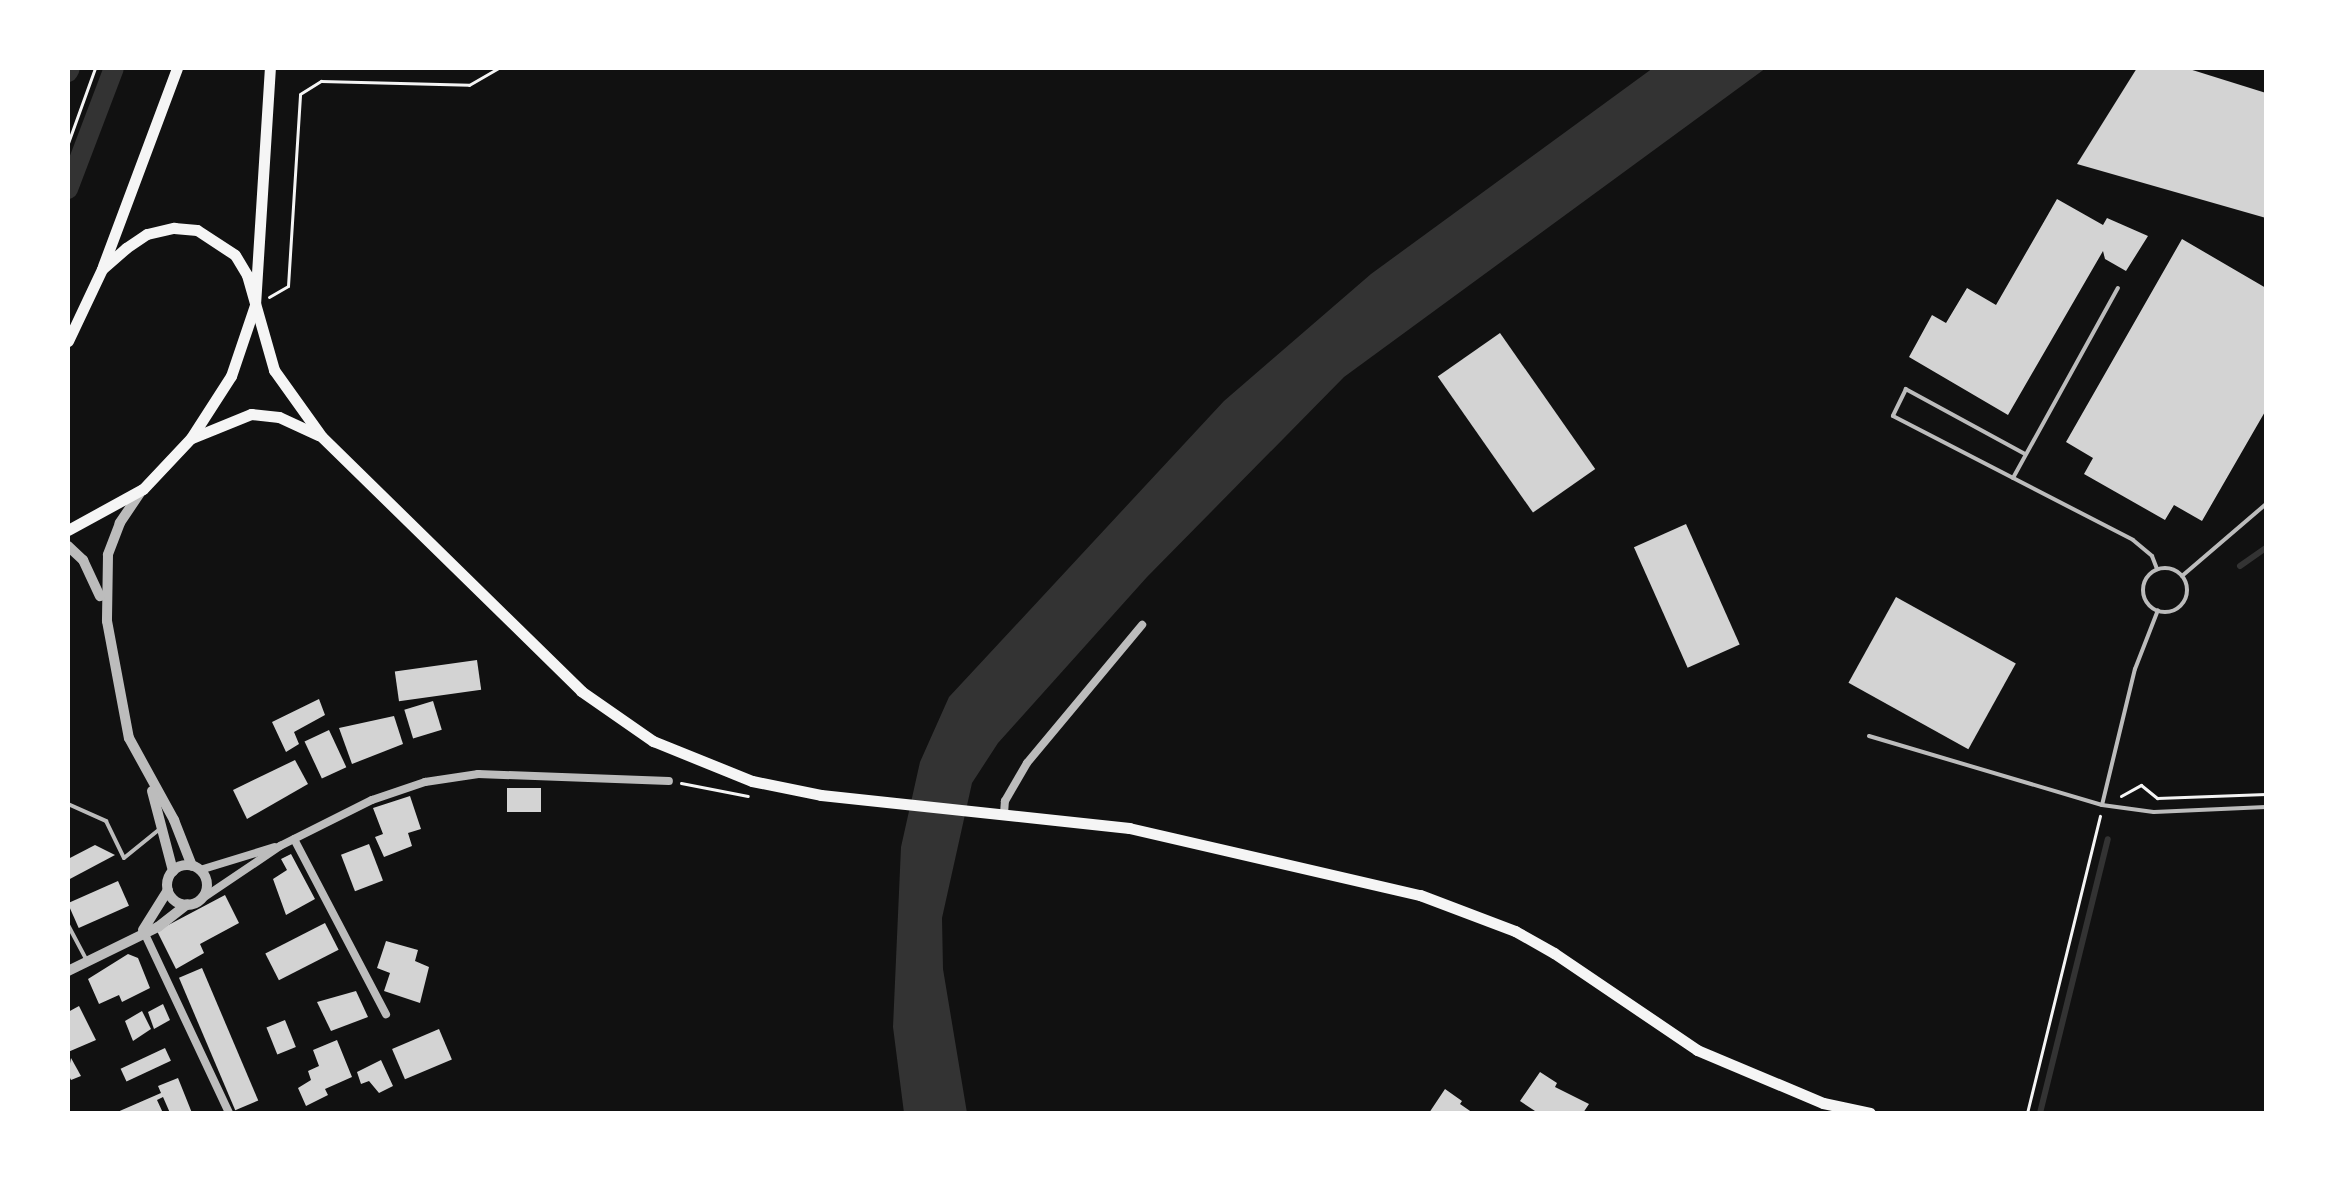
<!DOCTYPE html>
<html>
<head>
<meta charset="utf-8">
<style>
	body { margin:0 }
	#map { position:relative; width:2334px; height:1181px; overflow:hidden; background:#111; font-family:"Titillium Web",sans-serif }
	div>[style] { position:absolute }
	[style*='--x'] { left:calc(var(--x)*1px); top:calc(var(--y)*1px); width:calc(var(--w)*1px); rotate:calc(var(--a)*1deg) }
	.water>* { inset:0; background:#333 }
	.stream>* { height:6px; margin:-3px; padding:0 3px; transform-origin:3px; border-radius:3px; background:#333 }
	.canal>* { height:20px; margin:-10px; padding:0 10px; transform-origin:10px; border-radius:10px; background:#333 }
	.building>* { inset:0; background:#d3d3d3; transform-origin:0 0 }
	.path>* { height:3px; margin:-1.5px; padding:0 1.5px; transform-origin:1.5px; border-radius:1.5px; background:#f5f5f5 }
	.service>* { height:4px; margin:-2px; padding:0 2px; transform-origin:2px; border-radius:2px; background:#bcbcbc }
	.service>.ring { margin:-2px; padding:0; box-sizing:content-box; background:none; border:4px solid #bcbcbc; border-radius:50% }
	.minor>* { height:8px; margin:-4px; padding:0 4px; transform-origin:4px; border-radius:4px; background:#bcbcbc }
	.tertiary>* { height:10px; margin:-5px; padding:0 5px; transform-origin:5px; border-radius:5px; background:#bcbcbc }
	.tertiary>.ring { margin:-5px; padding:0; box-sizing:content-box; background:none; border:10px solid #bcbcbc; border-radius:50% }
	.secondary>* { height:11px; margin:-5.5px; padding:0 5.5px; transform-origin:5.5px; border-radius:5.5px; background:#f5f5f5 }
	span { translate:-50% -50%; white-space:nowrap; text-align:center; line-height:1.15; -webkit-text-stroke:7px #fff; paint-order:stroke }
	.frame { position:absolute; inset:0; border:70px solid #fff; pointer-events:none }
</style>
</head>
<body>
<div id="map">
	<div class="water">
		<div style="clip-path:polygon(1653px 68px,1766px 68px,1344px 377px,1147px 577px,998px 743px,972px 783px,942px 918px,943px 969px,967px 1113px,904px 1113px,893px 1027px,901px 847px,920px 762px,949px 697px,1224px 401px,1371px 274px)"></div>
	</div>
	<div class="stream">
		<div style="--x:2240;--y:566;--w:32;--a:-35"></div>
		<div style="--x:2040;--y:1113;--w:282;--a:-76.1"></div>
	</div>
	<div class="canal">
		<div style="--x:68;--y:72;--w:4;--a:-63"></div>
		<div style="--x:68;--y:189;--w:129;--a:-69.2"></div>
	</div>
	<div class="building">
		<div style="clip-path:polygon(2137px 68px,2186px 68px,2266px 93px,2266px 218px,2077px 164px)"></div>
		<div style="clip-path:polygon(2057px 199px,2103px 225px,2107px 218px,2148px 236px,2126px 271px,2105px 259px,2103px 251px,2008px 415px,1909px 357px,1932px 315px,1946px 323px,1967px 288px,1996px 305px)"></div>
		<div style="clip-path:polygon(2182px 239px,2266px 288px,2266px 410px,2202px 521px,2174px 505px,2165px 520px,2084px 474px,2093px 458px,2066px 442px)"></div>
		<div style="left:1500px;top:333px;width:166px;height:76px;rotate:55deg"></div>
		<div style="left:1686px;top:524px;width:132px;height:57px;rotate:66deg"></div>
		<div style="left:1896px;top:597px;width:137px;height:98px;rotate:29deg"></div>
		<div style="left:477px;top:660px;width:30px;height:83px;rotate:82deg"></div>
		<div style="clip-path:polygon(319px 699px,325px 715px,294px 732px,299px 744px,286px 752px,272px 722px)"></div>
		<div style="left:433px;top:701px;width:30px;height:30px;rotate:73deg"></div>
		<div style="clip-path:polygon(394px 716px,403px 744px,352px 764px,339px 728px)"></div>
		<div style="left:329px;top:730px;width:41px;height:27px;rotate:65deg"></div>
		<div style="clip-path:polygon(295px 760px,308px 784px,247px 819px,233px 790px)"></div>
		<div style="left:507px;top:788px;width:34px;height:24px"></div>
		<div style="clip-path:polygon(410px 796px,421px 829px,408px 833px,412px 846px,384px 857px,375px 837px,383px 834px,373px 808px)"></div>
		<div style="left:369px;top:844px;width:39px;height:30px;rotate:69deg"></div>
		<div style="clip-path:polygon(95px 845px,115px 855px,68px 880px,68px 859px)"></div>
		<div style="clip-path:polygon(291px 854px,315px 899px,286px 915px,273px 879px,287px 870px,281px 859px)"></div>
		<div style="left:118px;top:881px;width:27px;height:55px;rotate:66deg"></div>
		<div style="clip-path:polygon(225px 895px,239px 923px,200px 944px,204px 953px,176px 969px,157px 931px)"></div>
		<div style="left:325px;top:923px;width:30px;height:67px;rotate:63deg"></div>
		<div style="clip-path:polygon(386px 941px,418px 950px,415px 961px,429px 967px,420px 1003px,384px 991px,390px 973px,377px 968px)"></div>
		<div style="clip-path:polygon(128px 954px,138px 958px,150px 988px,122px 1002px,119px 995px,99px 1004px,88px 979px)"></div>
		<div style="left:202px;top:968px;width:144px;height:25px;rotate:67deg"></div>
		<div style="clip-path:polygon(356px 991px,368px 1017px,331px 1031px,317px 1002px)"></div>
		<div style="clip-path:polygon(163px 1004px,170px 1020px,154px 1029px,148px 1012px)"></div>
		<div style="clip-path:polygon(79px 1006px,96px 1040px,68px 1052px,68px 1012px)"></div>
		<div style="clip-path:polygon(142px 1011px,151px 1029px,133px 1041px,125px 1021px)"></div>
		<div style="left:285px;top:1020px;width:29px;height:20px;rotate:68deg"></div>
		<div style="left:439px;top:1029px;width:33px;height:51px;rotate:67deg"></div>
		<div style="clip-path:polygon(337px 1040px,352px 1077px,325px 1089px,328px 1095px,306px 1106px,298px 1088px,311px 1080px,308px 1071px,319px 1066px,313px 1050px)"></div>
		<div style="left:165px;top:1048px;width:14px;height:49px;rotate:65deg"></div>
		<div style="clip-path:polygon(71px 1058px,81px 1076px,71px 1080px,68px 1074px)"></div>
		<div style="clip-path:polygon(381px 1060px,393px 1086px,379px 1093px,369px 1081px,361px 1084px,357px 1072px)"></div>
		<div style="clip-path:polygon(1540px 1072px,1557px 1083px,1555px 1087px,1589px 1104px,1583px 1113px,1538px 1113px,1520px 1101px)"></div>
		<div style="clip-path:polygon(178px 1078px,192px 1113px,170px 1113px,163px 1097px,157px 1100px,163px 1113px,115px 1113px,161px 1093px,158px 1086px)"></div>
		<div style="clip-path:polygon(1445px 1089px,1462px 1101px,1460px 1104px,1473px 1113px,1429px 1113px)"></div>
	</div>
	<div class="path">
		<div style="--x:68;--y:143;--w:80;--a:-70.2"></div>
		<div style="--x:269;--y:297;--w:22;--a:-30"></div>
		<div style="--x:288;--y:286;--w:192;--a:-86.4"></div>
		<div style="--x:300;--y:94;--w:25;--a:-32"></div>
		<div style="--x:321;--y:81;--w:148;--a:1.5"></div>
		<div style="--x:469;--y:85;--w:34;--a:-30"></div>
		<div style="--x:681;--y:783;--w:68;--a:11"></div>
		<div style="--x:2121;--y:796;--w:23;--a:-29"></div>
		<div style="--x:2141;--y:785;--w:21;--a:39"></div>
		<div style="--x:2157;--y:798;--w:109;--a:-2.1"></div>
		<div style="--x:2027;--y:1113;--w:306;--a:-76.2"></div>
	</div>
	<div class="service">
		<div style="--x:2025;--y:454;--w:136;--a:-151.4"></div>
		<div style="--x:1906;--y:389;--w:30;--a:116"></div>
		<div style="--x:1893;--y:416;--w:270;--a:27.3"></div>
		<div style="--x:2133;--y:540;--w:25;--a:40"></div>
		<div style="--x:2152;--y:556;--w:14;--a:69"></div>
		<div style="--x:2013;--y:478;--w:217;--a:-61.1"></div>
		<div class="ring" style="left:2143px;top:568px;width:40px;height:40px"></div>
		<div style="--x:2182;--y:576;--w:111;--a:-40.6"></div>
		<div style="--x:1869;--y:736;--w:243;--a:16.5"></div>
		<div style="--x:2102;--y:805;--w:52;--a:7.7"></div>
		<div style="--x:2154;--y:812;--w:112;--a:-2.6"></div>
		<div style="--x:68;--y:804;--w:42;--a:24.1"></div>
		<div style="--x:106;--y:821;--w:41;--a:64.1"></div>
		<div style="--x:124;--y:858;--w:48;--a:-39"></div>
		<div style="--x:2102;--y:805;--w:140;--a:-76.4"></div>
		<div style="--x:2135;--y:669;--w:63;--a:-68.7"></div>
		<div style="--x:68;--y:925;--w:40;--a:62"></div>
	</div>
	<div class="minor">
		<div style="--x:1004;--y:814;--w:13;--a:-86"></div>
		<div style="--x:1005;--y:801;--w:44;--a:-59.9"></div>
		<div style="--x:1027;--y:763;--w:180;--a:-50.2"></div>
		<div style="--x:294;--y:839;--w:198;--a:62.3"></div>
		<div style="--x:200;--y:870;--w:78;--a:-17"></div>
		<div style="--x:200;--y:900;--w:97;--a:-34"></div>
		<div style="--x:280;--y:846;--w:103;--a:-26.6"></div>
		<div style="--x:372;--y:800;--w:56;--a:-18.8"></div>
		<div style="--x:425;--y:782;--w:54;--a:-8.6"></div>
		<div style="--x:478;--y:774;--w:191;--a:2.1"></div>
		<div style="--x:143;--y:930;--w:202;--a:64.8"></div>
	</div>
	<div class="tertiary">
		<div style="--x:142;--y:490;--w:40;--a:124"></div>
		<div style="--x:120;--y:523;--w:34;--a:111"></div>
		<div style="--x:108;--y:555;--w:66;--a:90.9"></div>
		<div style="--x:107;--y:621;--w:119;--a:79.4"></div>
		<div style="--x:129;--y:738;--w:94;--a:61.2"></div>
		<div style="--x:174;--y:820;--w:49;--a:68.6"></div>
		<div style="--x:68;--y:546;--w:21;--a:43"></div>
		<div style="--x:83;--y:560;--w:40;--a:65"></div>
		<div style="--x:152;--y:791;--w:83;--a:75.3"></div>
		<div class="ring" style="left:167px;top:865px;width:30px;height:30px"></div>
		<div style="--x:143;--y:930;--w:47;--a:-58"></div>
		<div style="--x:68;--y:971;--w:100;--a:-26.1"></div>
		<div style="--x:158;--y:927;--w:37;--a:-38"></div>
	</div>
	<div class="secondary">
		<div style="--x:103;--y:266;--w:211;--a:-69.5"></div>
		<div style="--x:68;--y:341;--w:80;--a:-64.7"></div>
		<div style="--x:102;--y:269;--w:32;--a:-41"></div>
		<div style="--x:126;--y:248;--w:25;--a:-34"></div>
		<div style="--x:147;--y:234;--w:28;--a:-13"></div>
		<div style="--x:174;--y:228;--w:23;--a:5"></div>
		<div style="--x:197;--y:230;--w:45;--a:33.3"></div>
		<div style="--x:235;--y:255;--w:23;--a:59"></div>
		<div style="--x:247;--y:275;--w:99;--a:74.1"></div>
		<div style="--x:274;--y:370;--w:82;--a:54.4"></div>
		<div style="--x:322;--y:437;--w:363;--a:44.4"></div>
		<div style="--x:581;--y:691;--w:88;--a:34.8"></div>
		<div style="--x:653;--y:741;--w:107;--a:22"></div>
		<div style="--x:752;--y:781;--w:70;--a:11.5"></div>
		<div style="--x:821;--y:795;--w:310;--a:6.1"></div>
		<div style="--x:1129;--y:828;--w:299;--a:13"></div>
		<div style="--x:1420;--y:895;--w:102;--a:20.8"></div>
		<div style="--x:1515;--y:931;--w:45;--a:29.4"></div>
		<div style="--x:1554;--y:953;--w:173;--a:34.1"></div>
		<div style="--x:1697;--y:1050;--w:137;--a:22.8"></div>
		<div style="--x:1823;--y:1103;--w:48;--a:12"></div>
		<div style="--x:192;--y:438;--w:64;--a:-22.1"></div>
		<div style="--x:251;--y:414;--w:28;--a:6"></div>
		<div style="--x:279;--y:417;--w:43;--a:24.8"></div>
		<div style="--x:68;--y:530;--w:85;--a:-28.7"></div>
		<div style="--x:143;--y:489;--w:70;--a:-46.7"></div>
		<div style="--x:191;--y:438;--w:74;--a:-57.2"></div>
		<div style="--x:231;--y:376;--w:75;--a:-71.3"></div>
		<div style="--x:255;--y:305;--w:237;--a:-86.4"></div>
	</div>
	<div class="frame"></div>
</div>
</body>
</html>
